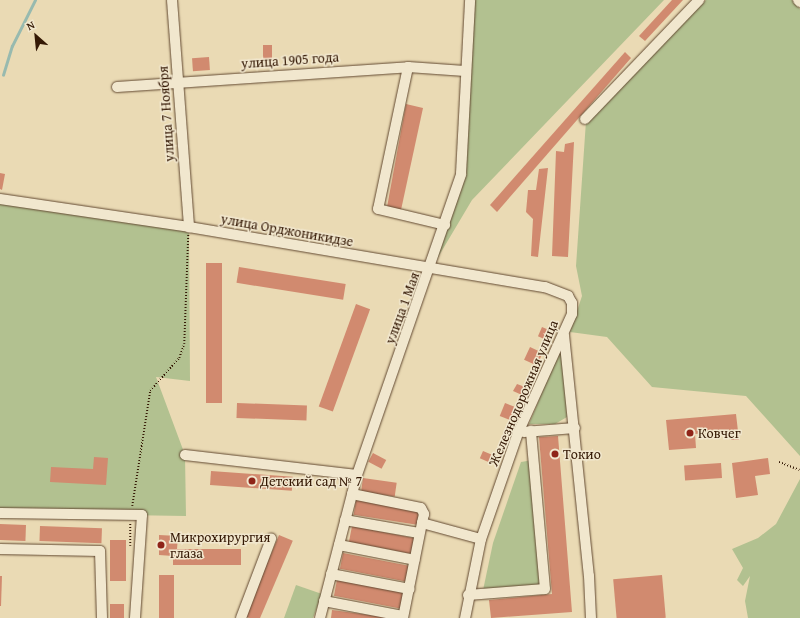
<!DOCTYPE html>
<html>
<head>
<meta charset="utf-8">
<style>
	body { margin:0 }
	#map { position:relative; width:800px; height:618px; overflow:hidden; background:#eadab4; font-family:"Gentium Book Plus",serif }
	div>[style] { position:absolute }
	[style*='--x'] { left:calc(var(--x)*1px); top:calc(var(--y)*1px); width:calc(var(--w)*1px); rotate:calc(var(--a)*1deg) }
	.green>* { inset:0; background:#b2c190 }
	.stream>* { height:2.5px; margin:-1.25px; padding:0 1.25px; transform-origin:1.25px; border-radius:1.25px; background:#98baaf }
	.building>* { inset:0; background:#d18a6f; transform-origin:0 0 }
	.path>* { height:1.5px; margin-top:-0.75px; transform-origin:0; background:repeating-linear-gradient(90deg,#351905 0 1px,transparent 0 3px) }
	.roads { filter:drop-shadow(0 0 1px #624931) drop-shadow(0 0 1px #624931) }
	.minor>* { height:10px; margin:-5px; padding:0 5px; transform-origin:5px; border-radius:5px; background:#f1e7ce }
	.dots>* { width:11px; height:11px; translate:-50% -50%; box-sizing:border-box; border:2px solid #f1e7ce; border-radius:50% }
	span { translate:-50% -50%; white-space:nowrap; text-align:center; line-height:1.15; -webkit-text-stroke:3px #f1e7ce; paint-order:stroke }
	.street-label { font-size:14px; color:#351905 }
	.poi-label { font-size:14px; color:#351905 }
	.left { translate:0 -50%; text-align:left }
	.north { position:absolute; left:16px; top:16px; width:40px; height:40px; -webkit-text-stroke:3px #f1e7ce; paint-order:stroke; rotate:333deg; font-size:11px; font-weight:700; line-height:16px; text-align:center; color:#351905 }
	.north::after { content:''; display:block; margin:auto; width:14px; height:18px; background:#351905; clip-path:polygon(50% 0,100% 100%,50% 72%,0 100%) }
</style>
</head>
<body>
<div id="map">
	<div class="green">
		<div style="clip-path:polygon(470px 0,664px 0,472px 200px,431px 269px,461px 174px)"></div>
		<div style="clip-path:polygon(706px 0,792px 0,800px 9px,800px 456px,746px 396px,652px 387px,607px 337px,570px 332px,582px 296px,576px 266px,586px 121px)"></div>
		<div style="clip-path:polygon(0 199px,189px 227px,190px 381px,156px 377px,185px 455px,186px 516px,0 513px)"></div>
		<div style="clip-path:polygon(562px 344px,567px 417px,555px 424px,529px 424px)"></div>
		<div style="clip-path:polygon(533px 460px,545px 589px,482px 595px,493px 543px,521px 462px)"></div>
		<div style="clip-path:polygon(800px 479px,800px 618px,748px 618px,745px 601px,750px 576px,743px 586px,737px 580px,743px 568px,732px 549px,758px 538px,776px 524px)"></div>
		<div style="clip-path:polygon(296px 585px,322px 594px,313px 618px,284px 618px)"></div>
	</div>
	<div class="stream">
		<div style="--x:3;--y:75;--w:30;--a:-73"></div>
		<div style="--x:12;--y:46;--w:51;--a:-63.4"></div>
	</div>
	<div class="building">
		<div style="clip-path:polygon(672px 0,683px 0,645px 41px,639px 36px)"></div>
		<div style="left:263px;top:45px;width:9px;height:22px"></div>
		<div style="clip-path:polygon(625px 52px,631px 58px,497px 212px,490px 205px)"></div>
		<div style="left:209px;top:57px;width:13px;height:17px;rotate:86deg"></div>
		<div style="clip-path:polygon(406px 104px,423px 108px,401px 210px,387px 207px)"></div>
		<div style="clip-path:polygon(574px 142px,568px 257px,552px 256px,556px 151px,564px 152px,565px 144px)"></div>
		<div style="clip-path:polygon(548px 168px,538px 257px,531px 256px,533px 219px,526px 212px,528px 190px,536px 190px,539px 169px)"></div>
		<div style="clip-path:polygon(0 173px,5px 174px,2px 190px,0 189px)"></div>
		<div style="left:206px;top:263px;width:16px;height:140px"></div>
		<div style="left:239px;top:267px;width:108px;height:16px;rotate:9deg"></div>
		<div style="left:356px;top:304px;width:15px;height:109px;rotate:20deg"></div>
		<div style="left:542px;top:327px;width:10px;height:10px;rotate:24deg"></div>
		<div style="left:530px;top:347px;width:14px;height:14px;rotate:25deg"></div>
		<div style="clip-path:polygon(517px 384px,525px 387px,522px 395px,513px 391px)"></div>
		<div style="left:237px;top:403px;width:70px;height:15px;rotate:2deg"></div>
		<div style="left:505px;top:403px;width:11px;height:14px;rotate:22deg"></div>
		<div style="clip-path:polygon(736px 414px,739px 440px,731px 440px,731px 431px,695px 434px,696px 448px,669px 450px,666px 420px)"></div>
		<div style="clip-path:polygon(558px 436px,572px 612px,491px 618px,489px 600px,552px 594px,539px 437px)"></div>
		<div style="left:483px;top:451px;width:13px;height:8px;rotate:23deg"></div>
		<div style="left:373px;top:453px;width:15px;height:10px;rotate:28deg"></div>
		<div style="clip-path:polygon(94px 457px,108px 458px,106px 485px,50px 482px,51px 467px,93px 469px)"></div>
		<div style="clip-path:polygon(768px 458px,770px 474px,755px 476px,758px 495px,736px 498px,732px 463px)"></div>
		<div style="left:721px;top:463px;width:15px;height:37px;rotate:86deg"></div>
		<div style="left:211px;top:471px;width:82px;height:14px;rotate:4deg"></div>
		<div style="left:363px;top:478px;width:34px;height:14px;rotate:8deg"></div>
		<div style="left:356px;top:500px;width:64px;height:15px;rotate:9deg"></div>
		<div style="left:0;top:524px;width:26px;height:16px;rotate:2deg"></div>
		<div style="left:40px;top:526px;width:62px;height:15px;rotate:2deg"></div>
		<div style="left:352px;top:526px;width:64px;height:16px;rotate:11deg"></div>
		<div style="clip-path:polygon(159px 535px,178px 536px,177px 549px,241px 549px,241px 565px,173px 565px,173px 556px,159px 555px)"></div>
		<div style="left:279px;top:535px;width:15px;height:88px;rotate:23deg"></div>
		<div style="left:110px;top:540px;width:16px;height:41px"></div>
		<div style="left:343px;top:553px;width:67px;height:16px;rotate:11deg"></div>
		<div style="left:159px;top:575px;width:15px;height:43px"></div>
		<div style="left:662px;top:575px;width:43px;height:49px;rotate:85deg"></div>
		<div style="clip-path:polygon(0 576px,2px 576px,1px 606px,0 606px)"></div>
		<div style="left:337px;top:580px;width:70px;height:16px;rotate:11deg"></div>
		<div style="left:110px;top:604px;width:14px;height:14px"></div>
		<div style="clip-path:polygon(332px 610px,384px 617px,383px 618px,331px 618px)"></div>
	</div>
	<div class="path">
		<div style="--x:779;--y:462;--w:22;--a:21"></div>
		<div style="--x:132;--y:506;--w:116;--a:-81.1"></div>
		<div style="--x:150;--y:391;--w:44;--a:-48.7"></div>
		<div style="--x:179;--y:358;--w:15;--a:-70"></div>
		<div style="--x:184;--y:344;--w:109;--a:-87.9"></div>
		<div style="--x:130;--y:546;--w:22;--a:-90"></div>
	</div>
	<div class="roads">
		<div class="minor">
			<div style="--x:172;--y:0;--w:228;--a:85.7"></div>
			<div style="--x:798;--y:0;--w:3;--a:45"></div>
			<div style="--x:408;--y:67;--w:145;--a:101.9"></div>
			<div style="--x:378;--y:209;--w:69;--a:13.4"></div>
			<div style="--x:117;--y:87;--w:292;--a:-3.9"></div>
			<div style="--x:408;--y:67;--w:57;--a:4"></div>
			<div style="--x:585;--y:119;--w:165;--a:-46.2"></div>
			<div style="--x:0;--y:199;--w:191;--a:8.4"></div>
			<div style="--x:189;--y:227;--w:361;--a:9.6"></div>
			<div style="--x:545;--y:287;--w:25;--a:21"></div>
			<div style="--x:568;--y:296;--w:8;--a:60"></div>
			<div style="--x:572;--y:303;--w:11;--a:90"></div>
			<div style="--x:572;--y:314;--w:131;--a:114.4"></div>
			<div style="--x:518;--y:433;--w:112;--a:109.2"></div>
			<div style="--x:481;--y:539;--w:81;--a:101.4"></div>
			<div style="--x:564;--y:335;--w:242;--a:84.1"></div>
			<div style="--x:589;--y:576;--w:42;--a:87.3"></div>
			<div style="--x:524;--y:432;--w:51;--a:-4.5"></div>
			<div style="--x:185;--y:455;--w:173;--a:6.6"></div>
			<div style="--x:352;--y:494;--w:70;--a:11.5"></div>
			<div style="--x:421;--y:508;--w:7;--a:63"></div>
			<div style="--x:424;--y:514;--w:9;--a:103"></div>
			<div style="--x:422;--y:523;--w:61;--a:15.2"></div>
			<div style="--x:0;--y:513;--w:142;--a:0.8"></div>
			<div style="--x:142;--y:515;--w:103;--a:93.9"></div>
			<div style="--x:345;--y:520;--w:75;--a:10"></div>
			<div style="--x:339;--y:545;--w:77;--a:11.2"></div>
			<div style="--x:0;--y:549;--w:100;--a:1.1"></div>
			<div style="--x:100;--y:551;--w:67;--a:88.3"></div>
			<div style="--x:331;--y:574;--w:80;--a:10.8"></div>
			<div style="--x:468;--y:595;--w:77;--a:-4.5"></div>
			<div style="--x:545;--y:589;--w:159;--a:-95.1"></div>
			<div style="--x:324;--y:601;--w:80;--a:10.8"></div>
			<div style="--x:241;--y:618;--w:85;--a:-69.2"></div>
			<div style="--x:320;--y:618;--w:148;--a:-75.5"></div>
			<div style="--x:357;--y:475;--w:318;--a:-70.9"></div>
			<div style="--x:461;--y:174;--w:174;--a:-87"></div>
			<div style="--x:403;--y:618;--w:97;--a:-78.7"></div>
		</div>
	</div>
	<div class="dots">
		<div style="left:690px;top:433px;background:#8f2418"></div>
		<div style="left:555px;top:454px;background:#8f2418"></div>
		<div style="left:252px;top:481px;background:#8f2418"></div>
		<div style="left:161px;top:545px;background:#8f2418"></div>
	</div>
	<div class="street-label">
		<span style="left:290px;top:60px;rotate:-4deg">улица 1905 года</span>
		<span style="left:166px;top:114px;rotate:-94deg">улица 7 Ноября</span>
		<span style="left:287px;top:230px;rotate:10deg">улица Орджоникидзе</span>
		<span style="left:402px;top:308px;rotate:-70deg">улица 1 Мая</span>
		<span style="left:523px;top:393px;rotate:-67deg">Железнодорожная улица</span>
	</div>
	<div class="poi-label">
		<span class="left" style="left:698px;top:433px">Ковчег</span>
		<span class="left" style="left:563px;top:454px">Токио</span>
		<span class="left" style="left:260px;top:481px">Детский сад № 7</span>
		<span class="left" style="left:170px;top:545px">Микрохирургия<br>глаза</span>
	</div>
	<div class="north">N</div>
</div>
</body>
</html>
